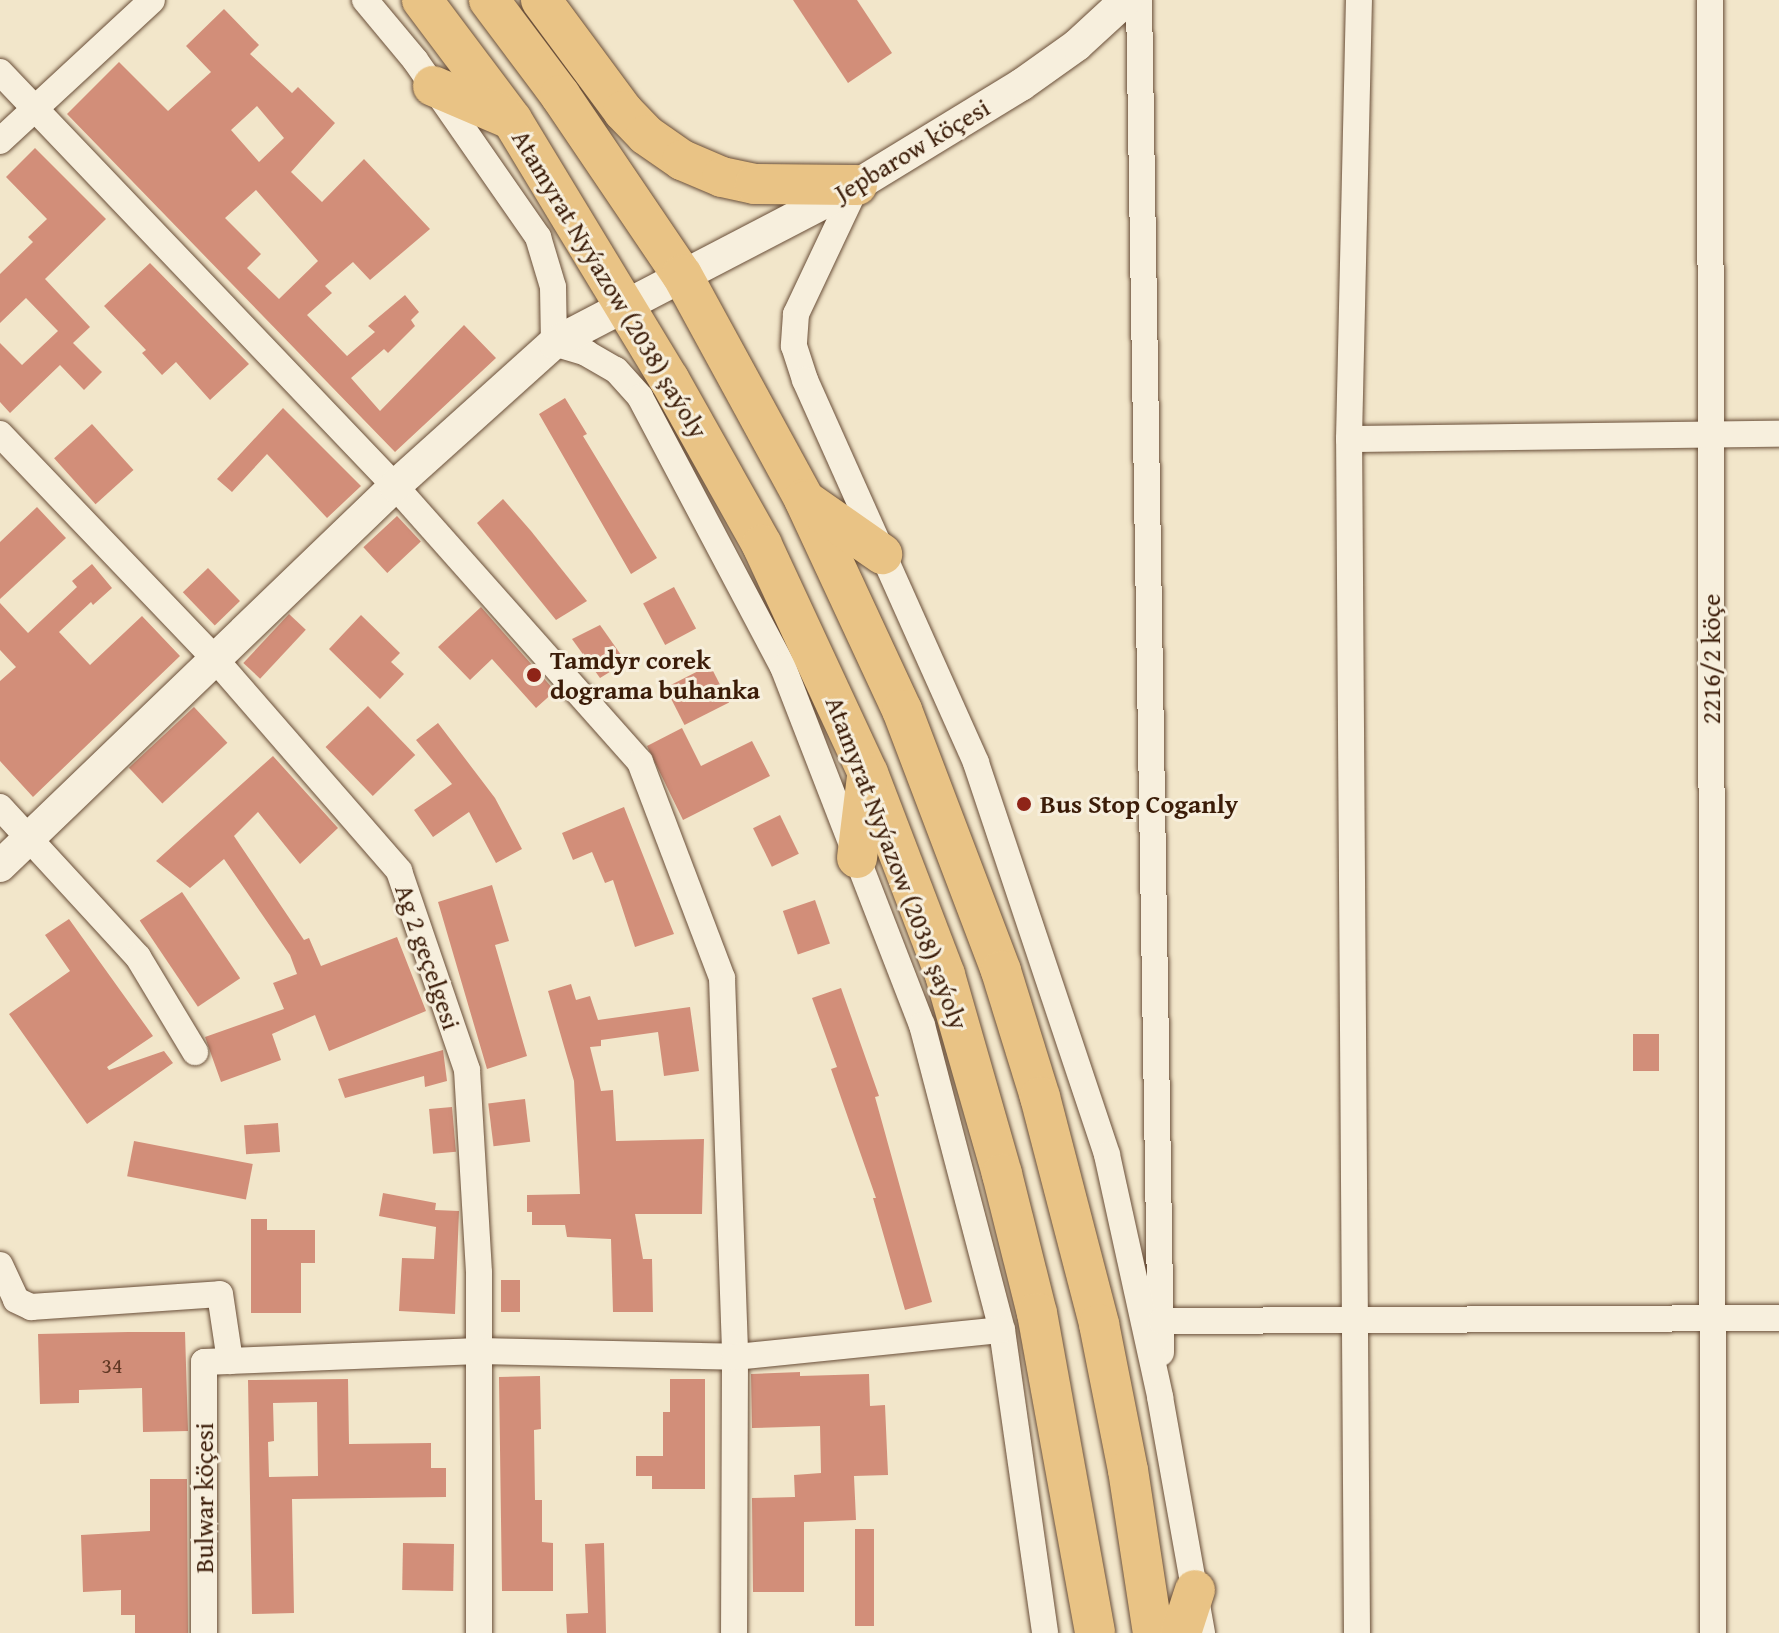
<!DOCTYPE html>
<html>
<head>
<meta charset="utf-8">
<style>
	body { margin:0 }
	#map { position:relative; width:1779px; height:1633px; overflow:hidden; background:#f2e6ca; font-family:"Gentium Book Plus",serif }
	div>[style] { position:absolute }
	[style*='--x'] { left:calc(var(--x)*1px); top:calc(var(--y)*1px); width:calc(var(--w)*1px); rotate:calc(var(--a)*1deg) }
	.building>* { inset:0; background:#d28e79; transform-origin:0 0 }
	.roads { filter:drop-shadow(0 0 2px #694e38) drop-shadow(0 0 2px #694e38) }
	.minor>* { height:26px; margin:-13px; padding:0 13px; transform-origin:13px; border-radius:13px; background:#f7efdd }
	.tertiary>* { height:32px; margin:-16px; padding:0 16px; transform-origin:16px; border-radius:16px; background:#f7efdd }
	.primary>* { height:40px; margin:-20px; padding:0 20px; transform-origin:20px; border-radius:20px; background:#e9c385 }
	.dots>* { width:22px; height:22px; translate:-50% -50%; box-sizing:border-box; border:4px solid #f7efdd; border-radius:50% }
	span { translate:-50% -50%; white-space:nowrap; text-align:center; line-height:1.15; -webkit-text-stroke:6px #f7efdd; paint-order:stroke }
	.number-label { font-size:22px; color:#613824 }
	.number-label span { -webkit-text-stroke-width:0 }
	.street-label { font-size:26px; color:#3b1c08 }
	.poi-label { font-size:26px; color:#3b1c08; font-weight:700 }
	.left { translate:0 -50%; text-align:left }
</style>
</head>
<body>
<div id="map">
	<div class="building">
		<div style="clip-path:polygon(793px 0,857px 0,892px 53px,848px 83px)"></div>
		<div style="clip-path:polygon(evenodd,224px 9px,259px 45px,250px 54px,292px 93px,298px 87px,335px 123px,291px 172px,322px 202px,364px 159px,430px 229px,370px 280px,353px 262px,325px 286px,332px 293px,307px 315px,347px 356px,375px 332px,368px 326px,405px 295px,419px 312px,411px 320px,415px 326px,388px 353px,384px 349px,351px 378px,380px 411px,464px 325px,496px 358px,395px 452px,67px 114px,119px 62px,168px 111px,211px 72px,186px 46px,224px 9px,257px 106px,284px 138px,259px 162px,231px 130px,257px 106px,224px 9px,256px 190px,318px 261px,279px 299px,247px 268px,261px 254px,225px 218px,256px 190px)"></div>
		<div style="clip-path:polygon(35px 148px,106px 219px,45px 279px,90px 327px,73px 343px,102px 372px,84px 390px,60px 365px,10px 413px,0 402px,0 343px,22px 365px,58px 331px,26px 298px,0 323px,0 274px,33px 242px,28px 237px,47px 219px,6px 177px)"></div>
		<div style="clip-path:polygon(150px 263px,249px 364px,210px 400px,176px 362px,162px 375px,142px 353px,146px 350px,104px 306px)"></div>
		<div style="clip-path:polygon(565px 398px,587px 434px,583px 436px,657px 558px,631px 574px,539px 414px)"></div>
		<div style="clip-path:polygon(283px 408px,361px 486px,327px 518px,267px 454px,232px 492px,217px 479px)"></div>
		<div style="left:92px;top:424px;width:62px;height:51px;rotate:48deg"></div>
		<div style="clip-path:polygon(503px 499px,531px 531px,587px 601px,556px 620px,477px 523px)"></div>
		<div style="clip-path:polygon(37px 507px,66px 538px,0 599px,0 542px)"></div>
		<div style="left:397px;top:516px;width:35px;height:46px;rotate:47deg"></div>
		<div style="clip-path:polygon(92px 564px,112px 588px,93px 605px,91px 602px,59px 632px,90px 665px,142px 616px,180px 656px,33px 797px,0 761px,0 681px,16px 667px,0 650px,0 603px,28px 633px,77px 587px,72px 581px)"></div>
		<div style="left:208px;top:568px;width:46px;height:35px;rotate:46deg"></div>
		<div style="left:674px;top:587px;width:47px;height:35px;rotate:62deg"></div>
		<div style="clip-path:polygon(481px 607px,555px 691px,536px 708px,492px 659px,470px 680px,438px 647px)"></div>
		<div style="left:289px;top:614px;width:23px;height:67px;rotate:43deg"></div>
		<div style="clip-path:polygon(361px 615px,400px 653px,391px 662px,404px 674px,380px 699px,329px 649px)"></div>
		<div style="clip-path:polygon(600px 625px,626px 662px,600px 678px,572px 639px)"></div>
		<div style="left:710px;top:665px;width:42px;height:50px;rotate:63deg"></div>
		<div style="left:368px;top:706px;width:68px;height:59px;rotate:46deg"></div>
		<div style="left:194px;top:707px;width:49px;height:89px;rotate:47deg"></div>
		<div style="clip-path:polygon(438px 723px,495px 798px,522px 849px,496px 863px,469px 812px,433px 837px,414px 810px,452px 784px,416px 740px)"></div>
		<div style="clip-path:polygon(682px 728px,701px 766px,752px 741px,770px 776px,683px 820px,647px 746px)"></div>
		<div style="clip-path:polygon(273px 756px,338px 828px,300px 864px,258px 812px,234px 836px,304px 940px,309px 938px,321px 966px,397px 937px,426px 1011px,329px 1051px,315px 1015px,272px 1034px,281px 1060px,221px 1082px,205px 1037px,284px 1009px,273px 983px,297px 974px,290px 955px,224px 859px,190px 888px,156px 861px)"></div>
		<div style="clip-path:polygon(624px 807px,674px 934px,635px 947px,613px 880px,605px 883px,592px 852px,573px 860px,562px 833px)"></div>
		<div style="left:780px;top:815px;width:43px;height:30px;rotate:64deg"></div>
		<div style="clip-path:polygon(492px 885px,509px 941px,495px 945px,527px 1056px,487px 1069px,438px 902px)"></div>
		<div style="left:182px;top:892px;width:104px;height:51px;rotate:56deg"></div>
		<div style="left:815px;top:900px;width:46px;height:34px;rotate:71deg"></div>
		<div style="clip-path:polygon(69px 919px,153px 1036px,107px 1067px,109px 1070px,164px 1051px,173px 1063px,87px 1124px,9px 1014px,70px 971px,45px 935px)"></div>
		<div style="clip-path:polygon(571px 984px,576px 1000px,590px 996px,598px 1020px,690px 1007px,699px 1071px,664px 1076px,658px 1032px,601px 1040px,601px 1046px,590px 1047px,601px 1091px,613px 1090px,616px 1141px,704px 1139px,702px 1214px,635px 1214px,643px 1259px,652px 1259px,653px 1312px,613px 1312px,611px 1239px,567px 1237px,565px 1225px,532px 1225px,532px 1212px,527px 1212px,527px 1195px,580px 1194px,574px 1081px,548px 991px)"></div>
		<div style="clip-path:polygon(841px 988px,879px 1096px,875px 1097px,932px 1302px,905px 1310px,873px 1198px,876px 1198px,831px 1069px,837px 1067px,812px 998px)"></div>
		<div style="left:1633px;top:1034px;width:26px;height:37px"></div>
		<div style="clip-path:polygon(443px 1050px,447px 1081px,425px 1087px,424px 1076px,345px 1098px,338px 1079px)"></div>
		<div style="left:525px;top:1099px;width:43px;height:37px;rotate:83deg"></div>
		<div style="left:452px;top:1107px;width:45px;height:23px;rotate:85deg"></div>
		<div style="left:278px;top:1123px;width:29px;height:34px;rotate:86deg"></div>
		<div style="left:134px;top:1141px;width:121px;height:36px;rotate:11deg"></div>
		<div style="clip-path:polygon(383px 1193px,436px 1203px,435px 1210px,459px 1211px,455px 1314px,399px 1311px,402px 1258px,434px 1259px,436px 1227px,379px 1216px)"></div>
		<div style="clip-path:polygon(251px 1219px,267px 1219px,267px 1230px,315px 1230px,315px 1263px,301px 1263px,301px 1313px,251px 1313px)"></div>
		<div style="left:501px;top:1280px;width:19px;height:32px"></div>
		<div style="clip-path:polygon(128px 1332px,185px 1332px,188px 1431px,143px 1432px,142px 1388px,79px 1390px,79px 1403px,40px 1404px,38px 1334px)"></div>
		<div style="clip-path:polygon(800px 1372px,800px 1376px,869px 1374px,870px 1406px,885px 1405px,888px 1475px,854px 1476px,856px 1520px,804px 1522px,804px 1592px,753px 1592px,752px 1498px,795px 1497px,794px 1475px,821px 1473px,820px 1426px,752px 1428px,751px 1374px)"></div>
		<div style="clip-path:polygon(540px 1376px,541px 1429px,534px 1430px,535px 1500px,542px 1500px,542px 1542px,553px 1543px,553px 1591px,502px 1591px,499px 1377px)"></div>
		<div style="clip-path:polygon(evenodd,348px 1379px,349px 1444px,431px 1443px,431px 1468px,446px 1468px,446px 1497px,292px 1499px,294px 1613px,252px 1614px,248px 1380px,348px 1379px,317px 1402px,318px 1476px,269px 1477px,268px 1442px,274px 1441px,273px 1403px,317px 1402px)"></div>
		<div style="clip-path:polygon(670px 1379px,705px 1379px,705px 1489px,652px 1489px,652px 1476px,636px 1476px,636px 1456px,663px 1456px,663px 1412px,670px 1412px)"></div>
		<div style="clip-path:polygon(150px 1479px,187px 1479px,188px 1633px,135px 1633px,135px 1615px,121px 1615px,121px 1590px,83px 1592px,81px 1535px,150px 1531px)"></div>
		<div style="left:855px;top:1529px;width:19px;height:97px"></div>
		<div style="left:403px;top:1543px;width:51px;height:47px;rotate:1deg"></div>
		<div style="clip-path:polygon(604px 1543px,606px 1633px,567px 1633px,566px 1614px,588px 1613px,585px 1544px)"></div>
	</div>
	<div class="roads">
		<div class="minor">
			<div style="--x:365;--y:0;--w:78;--a:50.2"></div>
			<div style="--x:415;--y:60;--w:216;--a:55.2"></div>
			<div style="--x:538;--y:237;--w:52;--a:73.3"></div>
			<div style="--x:553;--y:287;--w:56;--a:89"></div>
			<div style="--x:554;--y:343;--w:34;--a:17"></div>
			<div style="--x:586;--y:353;--w:34;--a:30"></div>
			<div style="--x:616;--y:370;--w:36;--a:48"></div>
			<div style="--x:640;--y:397;--w:306;--a:62.1"></div>
			<div style="--x:783;--y:667;--w:384;--a:68.8"></div>
			<div style="--x:922;--y:1025;--w:315;--a:75.3"></div>
			<div style="--x:1002;--y:1330;--w:306;--a:81.9"></div>
			<div style="--x:1139;--y:0;--w:1353;--a:89.07"></div>
			<div style="--x:1710;--y:0;--w:1633;--a:89.89"></div>
			<div style="--x:0;--y:72;--w:572;--a:46.35"></div>
			<div style="--x:395;--y:486;--w:369;--a:48.4"></div>
			<div style="--x:640;--y:762;--w:231;--a:69.2"></div>
			<div style="--x:722;--y:978;--w:379;--a:88"></div>
			<div style="--x:735;--y:1357;--w:276;--a:90.2"></div>
			<div style="--x:0;--y:141;--w:207;--a:-42.8"></div>
			<div style="--x:857;--y:185;--w:143;--a:115.3"></div>
			<div style="--x:796;--y:314;--w:32;--a:94"></div>
			<div style="--x:794;--y:346;--w:36;--a:72"></div>
			<div style="--x:805;--y:380;--w:419;--a:65.9"></div>
			<div style="--x:976;--y:763;--w:413;--a:71.5"></div>
			<div style="--x:1107;--y:1155;--w:248;--a:77.6"></div>
			<div style="--x:1160;--y:1397;--w:240;--a:79.9"></div>
			<div style="--x:0;--y:434;--w:311;--a:46.3"></div>
			<div style="--x:215;--y:659;--w:281;--a:49"></div>
			<div style="--x:399;--y:871;--w:210;--a:71.1"></div>
			<div style="--x:467;--y:1070;--w:203;--a:86.6"></div>
			<div style="--x:479;--y:1273;--w:360;--a:90"></div>
			<div style="--x:1349;--y:439;--w:430;--a:-0.7"></div>
			<div style="--x:0;--y:807;--w:204;--a:47.4"></div>
			<div style="--x:138;--y:957;--w:111;--a:59"></div>
			<div style="--x:0;--y:1265;--w:38;--a:65"></div>
			<div style="--x:16;--y:1300;--w:17;--a:25"></div>
			<div style="--x:31;--y:1307;--w:189;--a:-3.9"></div>
			<div style="--x:220;--y:1294;--w:68;--a:81.5"></div>
			<div style="--x:1160;--y:1336;--w:15;--a:-86"></div>
			<div style="--x:1161;--y:1321;--w:618;--a:-0.28"></div>
			<div style="--x:204;--y:1633;--w:271;--a:-90"></div>
			<div style="--x:204;--y:1362;--w:275;--a:-2.3"></div>
			<div style="--x:479;--y:1351;--w:256;--a:1.3"></div>
			<div style="--x:735;--y:1357;--w:268;--a:-5.8"></div>
			<div style="--x:1357;--y:1633;--w:1194;--a:-90.38"></div>
			<div style="--x:1349;--y:439;--w:439;--a:-88.7"></div>
		</div>
		<div class="tertiary">
			<div style="--x:0;--y:866;--w:548;--a:-43.89"></div>
			<div style="--x:395;--y:486;--w:214;--a:-42"></div>
			<div style="--x:554;--y:343;--w:342;--a:-27.5"></div>
			<div style="--x:857;--y:185;--w:192;--a:-31.4"></div>
			<div style="--x:1021;--y:85;--w:69;--a:-35.5"></div>
			<div style="--x:1077;--y:45;--w:67;--a:-42.6"></div>
		</div>
		<div class="primary">
			<div style="--x:422;--y:0;--w:150;--a:53.1"></div>
			<div style="--x:512;--y:120;--w:303;--a:58.8"></div>
			<div style="--x:669;--y:379;--w:190;--a:60.7"></div>
			<div style="--x:762;--y:545;--w:251;--a:65.1"></div>
			<div style="--x:868;--y:773;--w:216;--a:69.1"></div>
			<div style="--x:945;--y:975;--w:207;--a:74"></div>
			<div style="--x:1002;--y:1174;--w:143;--a:75.9"></div>
			<div style="--x:1037;--y:1313;--w:325;--a:79.7"></div>
			<div style="--x:489;--y:0;--w:119;--a:53.2"></div>
			<div style="--x:560;--y:95;--w:217;--a:55.9"></div>
			<div style="--x:682;--y:275;--w:255;--a:61.4"></div>
			<div style="--x:804;--y:499;--w:233;--a:65.1"></div>
			<div style="--x:902;--y:710;--w:279;--a:69.2"></div>
			<div style="--x:1001;--y:971;--w:132;--a:72.8"></div>
			<div style="--x:1040;--y:1097;--w:235;--a:75.4"></div>
			<div style="--x:1099;--y:1324;--w:149;--a:78.8"></div>
			<div style="--x:1128;--y:1470;--w:165;--a:81.3"></div>
			<div style="--x:541;--y:0;--w:138;--a:53.5"></div>
			<div style="--x:623;--y:111;--w:33;--a:46"></div>
			<div style="--x:646;--y:135;--w:44;--a:34.8"></div>
			<div style="--x:682;--y:160;--w:43;--a:23"></div>
			<div style="--x:722;--y:177;--w:34;--a:12"></div>
			<div style="--x:755;--y:184;--w:102;--a:0.6"></div>
			<div style="--x:433;--y:86;--w:84;--a:23.2"></div>
			<div style="--x:806;--y:501;--w:93;--a:34.9"></div>
			<div style="--x:857;--y:858;--w:82;--a:-83"></div>
			<div style="--x:1181;--y:1633;--w:45;--a:-72"></div>
		</div>
	</div>
	<div class="dots">
		<div style="left:534px;top:675px;background:#8f2418"></div>
		<div style="left:1024px;top:804px;background:#8f2418"></div>
	</div>
	<div class="number-label">
		<span style="left:112px;top:1366px">34</span>
	</div>
	<div class="street-label">
		<span style="left:912px;top:150px;rotate:-31deg">Jepbarow köçesi</span>
		<span style="left:610px;top:284px;rotate:59deg">Atamyrat Nyýazow (2038) şaýoly</span>
		<span style="left:1711px;top:659px;rotate:-90deg">2216/2 köçe</span>
		<span style="left:897px;top:863px;rotate:69deg">Atamyrat Nyýazow (2038) şaýoly</span>
		<span style="left:428px;top:957px;rotate:71deg">Ag 2 geçelgesi</span>
		<span style="left:204px;top:1498px;rotate:-90deg">Bulwar köçesi</span>
	</div>
	<div class="poi-label">
		<span class="left" style="left:550px;top:675px">Tamdyr corek<br>dograma buhanka</span>
		<span class="left" style="left:1040px;top:804px">Bus Stop Coganly</span>
	</div>
</div>
</body>
</html>
